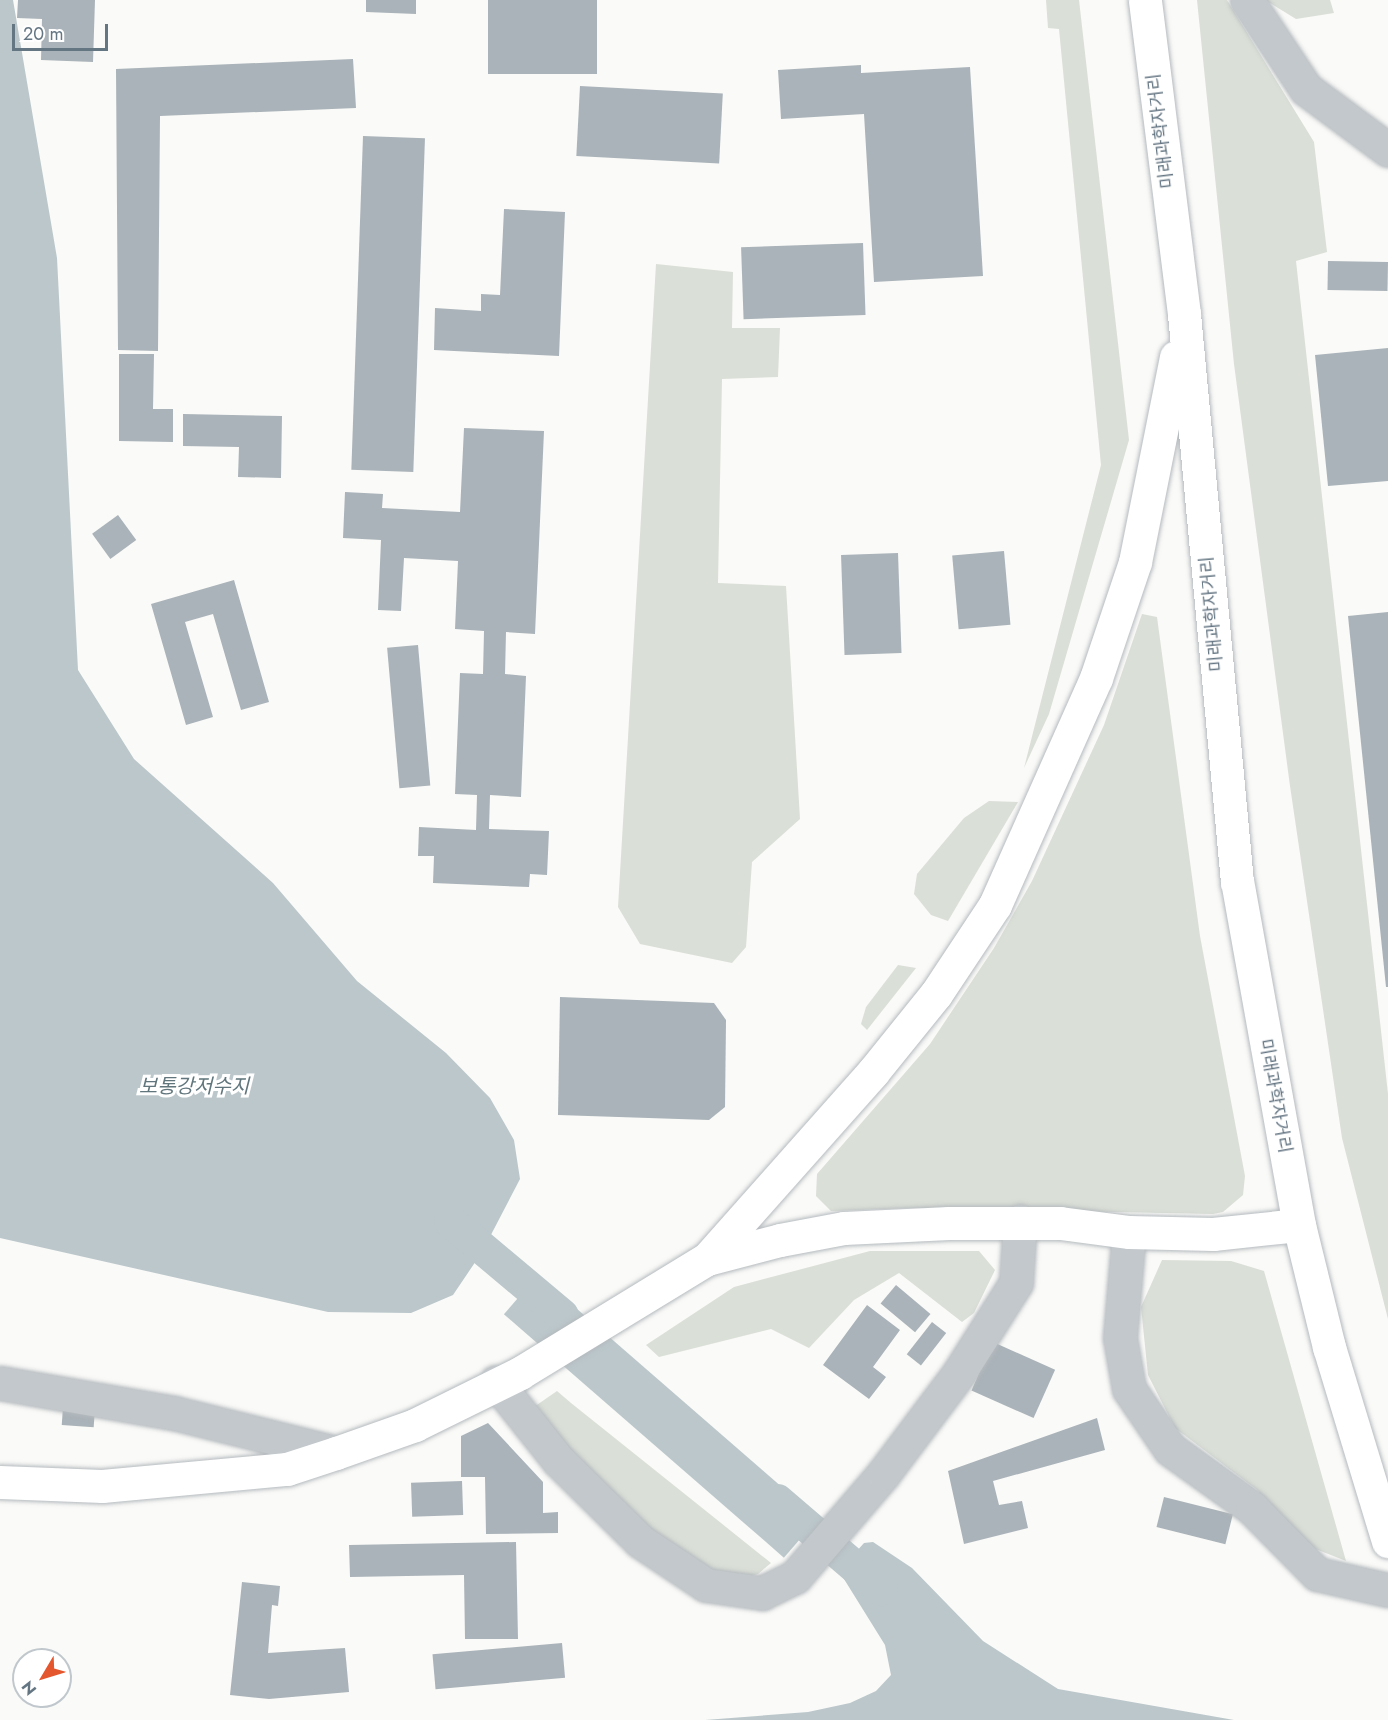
<!DOCTYPE html>
<html>
<head>
<meta charset="utf-8">
<style>
	body { margin:0 }
	#map { position:relative; width:1388px; height:1720px; overflow:hidden; background:#fafaf8; font-family:Jost,"Noto Sans KR",sans-serif }
	div>[style] { position:absolute }
	[style*='--x'] { left:calc(var(--x)*1px); top:calc(var(--y)*1px); width:calc(var(--w)*1px); rotate:calc(var(--a)*1deg) }
	.green>* { inset:0; background:#dadfd7 }
	.water>* { inset:0; background:#bbc7cb; transform-origin:0 0 }
	.canal>* { height:33px; margin:-16.5px; padding:0 16.5px; transform-origin:16.5px; border-radius:16.5px; background:#bbc7cb }
	.building>* { inset:0; background:#aab3b9; transform-origin:0 0 }
	.roads { filter:drop-shadow(0 0 2px #b5babe) drop-shadow(0 0 2px #b5babe) }
	.minor>* { height:33px; margin:-16.5px; padding:0 16.5px; transform-origin:16.5px; border-radius:16.5px; background:#c3c8cc }
	.major>* { height:33px; margin:-16.5px; padding:0 16.5px; transform-origin:16.5px; border-radius:16.5px; background:#fff }
	.highway>* { height:33px; margin:-16.5px; padding:0 16.5px; transform-origin:16.5px; border-radius:16.5px; background:#fff }
	span { translate:-50% -50%; white-space:nowrap; text-align:center; line-height:1.15; -webkit-text-stroke:6px #fff; paint-order:stroke }
	.street-label { font-size:18px; color:#657683 }
	.water-label { font-size:20px; color:#60757c; font-style:italic }
	.north { position:absolute; left:12px; top:1648px; width:60px; height:60px; box-sizing:border-box; background:#fff; border:2px solid #c1c8cd; border-radius:50%; rotate:232deg; font-size:16px; font-weight:700; line-height:24px; text-align:center; color:#657683 }
	.north::after { content:''; display:block; margin:auto; width:21px; height:27px; background:#e4572e; clip-path:polygon(50% 0,100% 100%,50% 72%,0 100%) }
	.scale { position:absolute; left:12px; top:24px; width:96px; height:27px; box-sizing:border-box; border:3px solid #657683; border-top:0; padding-left:8px; font-size:18px; line-height:21px; white-space:nowrap; color:#657683; -webkit-text-stroke:4px #fff; paint-order:stroke }
</style>
</head>
<body>
<div id="map">
	<div class="green">
		<div style="clip-path:polygon(1046px 0,1079px 0,1129px 440px,1049px 714px,1024px 768px,1101px 465px,1059px 29px,1048px 28px)"></div>
		<div style="clip-path:polygon(1197px 0,1227px 0,1314px 142px,1327px 252px,1296px 261px,1388px 1094px,1388px 1319px,1342px 1138px,1290px 786px,1234px 364px)"></div>
		<div style="clip-path:polygon(1265px 0,1330px 0,1334px 13px,1296px 19px)"></div>
		<div style="clip-path:polygon(656px 264px,733px 272px,732px 328px,780px 328px,778px 377px,722px 379px,718px 583px,786px 586px,800px 819px,752px 862px,746px 947px,732px 963px,640px 944px,618px 907px)"></div>
		<div style="clip-path:polygon(1142px 614px,1157px 617px,1200px 936px,1245px 1176px,1243px 1195px,1223px 1212px,1213px 1214px,912px 1208px,831px 1211px,816px 1196px,817px 1174px,930px 1044px,994px 948px,1032px 881px,1104px 725px)"></div>
		<div style="clip-path:polygon(989px 801px,1018px 802px,948px 921px,931px 915px,914px 894px,917px 874px,964px 818px)"></div>
		<div style="clip-path:polygon(898px 965px,916px 968px,867px 1030px,861px 1024px,866px 1007px)"></div>
		<div style="clip-path:polygon(870px 1251px,979px 1251px,995px 1270px,974px 1313px,962px 1322px,899px 1273px,854px 1300px,809px 1348px,771px 1329px,659px 1357px,646px 1345px,734px 1287px)"></div>
		<div style="clip-path:polygon(1162px 1260px,1231px 1261px,1264px 1271px,1346px 1561px,1308px 1546px,1256px 1489px,1175px 1428px,1148px 1375px,1141px 1307px)"></div>
		<div style="clip-path:polygon(557px 1391px,571px 1403px,771px 1563px,758px 1574px,742px 1578px,717px 1575px,651px 1533px,531px 1409px)"></div>
	</div>
	<div class="water">
		<div style="clip-path:polygon(0 0,13px 0,57px 258px,78px 670px,134px 759px,273px 883px,357px 981px,446px 1053px,490px 1098px,514px 1140px,520px 1179px,482px 1252px,453px 1295px,411px 1313px,328px 1312px,0 1238px)"></div>
		<div style="left:538px;top:1275px;width:371px;height:52px;rotate:41deg"></div>
		<div style="clip-path:polygon(873px 1542px,912px 1568px,983px 1641px,1058px 1689px,1234px 1720px,705px 1720px,808px 1712px,850px 1703px,876px 1691px,891px 1675px,885px 1645px,839px 1571px,864px 1543px)"></div>
	</div>
	<div class="canal">
		<div style="--x:450;--y:1221;--w:146;--a:40"></div>
		<div style="--x:777;--y:1500;--w:137;--a:40.6"></div>
	</div>
	<div class="building">
		<div style="clip-path:polygon(18px 0,95px 0,93px 62px,41px 60px,42px 19px,17px 18px)"></div>
		<div style="clip-path:polygon(366px 0,416px 0,416px 14px,366px 12px)"></div>
		<div style="left:488px;top:0;width:109px;height:74px"></div>
		<div style="clip-path:polygon(353px 59px,356px 108px,160px 116px,158px 351px,118px 350px,116px 69px)"></div>
		<div style="clip-path:polygon(861px 65px,861px 73px,970px 67px,983px 276px,874px 282px,864px 114px,781px 119px,778px 70px)"></div>
		<div style="left:580px;top:86px;width:143px;height:70px;rotate:3deg"></div>
		<div style="left:363px;top:136px;width:62px;height:334px;rotate:2deg"></div>
		<div style="clip-path:polygon(504px 209px,565px 212px,559px 356px,434px 350px,435px 308px,481px 311px,481px 294px,500px 295px)"></div>
		<div style="left:863px;top:243px;width:72px;height:122px;rotate:88deg"></div>
		<div style="left:1328px;top:261px;width:60px;height:29px;rotate:1deg"></div>
		<div style="clip-path:polygon(1388px 348px,1388px 481px,1328px 486px,1315px 355px)"></div>
		<div style="clip-path:polygon(119px 354px,154px 354px,153px 409px,173px 409px,173px 442px,119px 441px)"></div>
		<div style="clip-path:polygon(183px 414px,282px 416px,281px 478px,238px 477px,239px 447px,183px 446px)"></div>
		<div style="clip-path:polygon(464px 428px,544px 431px,535px 634px,506px 632px,505px 674px,526px 676px,521px 797px,490px 795px,489px 829px,549px 831px,547px 875px,530px 874px,529px 887px,433px 883px,434px 856px,418px 856px,419px 827px,476px 830px,477px 795px,455px 794px,460px 673px,483px 674px,484px 631px,455px 629px,458px 561px,404px 558px,401px 611px,378px 610px,381px 540px,343px 538px,345px 492px,383px 494px,382px 508px,460px 512px)"></div>
		<div style="left:118px;top:515px;width:31px;height:32px;rotate:54deg"></div>
		<div style="left:1004px;top:551px;width:74px;height:52px;rotate:85deg"></div>
		<div style="left:898px;top:553px;width:100px;height:57px;rotate:88deg"></div>
		<div style="clip-path:polygon(234px 580px,269px 702px,241px 710px,213px 614px,185px 622px,213px 717px,186px 725px,151px 604px)"></div>
		<div style="clip-path:polygon(1388px 612px,1388px 987px,1386px 987px,1348px 616px)"></div>
		<div style="left:418px;top:645px;width:141px;height:31px;rotate:85deg"></div>
		<div style="clip-path:polygon(560px 997px,714px 1003px,726px 1020px,725px 1107px,709px 1120px,558px 1115px)"></div>
		<div style="left:896px;top:1285px;width:45px;height:24px;rotate:40deg"></div>
		<div style="clip-path:polygon(867px 1305px,900px 1330px,873px 1367px,886px 1377px,869px 1399px,823px 1365px)"></div>
		<div style="left:932px;top:1322px;width:18px;height:41px;rotate:38deg"></div>
		<div style="left:993px;top:1342px;width:68px;height:53px;rotate:24deg"></div>
		<div style="left:63px;top:1407px;width:32px;height:18px;rotate:4deg"></div>
		<div style="clip-path:polygon(1097px 1418px,1105px 1450px,993px 1481px,999px 1505px,1022px 1501px,1028px 1528px,964px 1544px,948px 1471px)"></div>
		<div style="clip-path:polygon(488px 1423px,543px 1482px,543px 1513px,558px 1512px,558px 1533px,486px 1534px,485px 1477px,461px 1477px,461px 1436px)"></div>
		<div style="left:462px;top:1481px;width:34px;height:51px;rotate:88deg"></div>
		<div style="left:1164px;top:1497px;width:71px;height:31px;rotate:14deg"></div>
		<div style="clip-path:polygon(516px 1542px,518px 1639px,465px 1639px,464px 1575px,350px 1577px,349px 1545px)"></div>
		<div style="clip-path:polygon(242px 1582px,280px 1586px,278px 1606px,272px 1605px,268px 1653px,345px 1648px,349px 1692px,269px 1699px,230px 1695px)"></div>
		<div style="left:562px;top:1643px;width:35px;height:130px;rotate:85deg"></div>
	</div>
	<div class="roads">
		<div class="minor">
			<div style="--x:1247;--y:0;--w:107;--a:56.5"></div>
			<div style="--x:1306;--y:89;--w:102;--a:36.6"></div>
			<div style="--x:1129;--y:1232;--w:106;--a:94.9"></div>
			<div style="--x:1120;--y:1338;--w:52;--a:80"></div>
			<div style="--x:1129;--y:1389;--w:73;--a:55.7"></div>
			<div style="--x:1170;--y:1449;--w:101;--a:35.7"></div>
			<div style="--x:1252;--y:1508;--w:93;--a:45.4"></div>
			<div style="--x:1317;--y:1574;--w:73;--a:12.7"></div>
			<div style="--x:496;--y:1382;--w:100;--a:51.5"></div>
			<div style="--x:558;--y:1460;--w:115;--a:44.6"></div>
			<div style="--x:640;--y:1541;--w:79;--a:33.7"></div>
			<div style="--x:706;--y:1585;--w:57;--a:8.1"></div>
			<div style="--x:762;--y:1593;--w:37;--a:-26"></div>
			<div style="--x:795;--y:1577;--w:137;--a:-49.4"></div>
			<div style="--x:884;--y:1473;--w:125;--a:-53.1"></div>
			<div style="--x:959;--y:1373;--w:107;--a:-57.7"></div>
			<div style="--x:1016;--y:1283;--w:62;--a:-86.3"></div>
			<div style="--x:0;--y:1383;--w:177;--a:9.8"></div>
			<div style="--x:174;--y:1413;--w:167;--a:13.9"></div>
		</div>
		<div class="major">
			<div style="--x:707;--y:1259;--w:250;--a:-48.4"></div>
			<div style="--x:873;--y:1072;--w:100;--a:-51.1"></div>
			<div style="--x:936;--y:994;--w:107;--a:-56.5"></div>
			<div style="--x:995;--y:905;--w:248;--a:-66"></div>
			<div style="--x:1096;--y:678;--w:122;--a:-71.4"></div>
			<div style="--x:1135;--y:562;--w:209;--a:-78.7"></div>
			<div style="--x:0;--y:1482;--w:102;--a:2.2"></div>
			<div style="--x:102;--y:1486;--w:186;--a:-5.3"></div>
			<div style="--x:287;--y:1469;--w:52;--a:-18.1"></div>
			<div style="--x:336;--y:1453;--w:84;--a:-19.5"></div>
			<div style="--x:415;--y:1425;--w:117;--a:-26.3"></div>
			<div style="--x:520;--y:1373;--w:219;--a:-31.4"></div>
			<div style="--x:707;--y:1259;--w:75;--a:-14.6"></div>
			<div style="--x:780;--y:1240;--w:65;--a:-10.6"></div>
			<div style="--x:844;--y:1228;--w:105;--a:-2.7"></div>
			<div style="--x:949;--y:1223;--w:111;--a:0"></div>
			<div style="--x:1060;--y:1223;--w:70;--a:7.4"></div>
			<div style="--x:1129;--y:1232;--w:84;--a:1.4"></div>
			<div style="--x:1213;--y:1234;--w:86;--a:-6"></div>
			<div style="--x:1299;--y:1225;--w:349;--a:-100.2"></div>
			<div style="--x:1237;--y:882;--w:570;--a:-95.33"></div>
			<div style="--x:1184;--y:314;--w:316;--a:-97.1"></div>
		</div>
		<div class="highway">
			<div style="--x:1299;--y:1225;--w:126;--a:76.2"></div>
			<div style="--x:1329;--y:1347;--w:203;--a:73.1"></div>
		</div>
	</div>
	<div class="street-label">
		<span style="left:1161px;top:131px;rotate:-97deg">미래과학자거리</span>
		<span style="left:1212px;top:614px;rotate:-95deg">미래과학자거리</span>
		<span style="left:1275px;top:1096px;rotate:80deg">미래과학자거리</span>
	</div>
	<div class="water-label">
		<span style="left:194px;top:1086px">보통강저수지</span>
	</div>
	<div class="north">N</div>
	<div class="scale">20 m</div>
</div>
</body>
</html>
